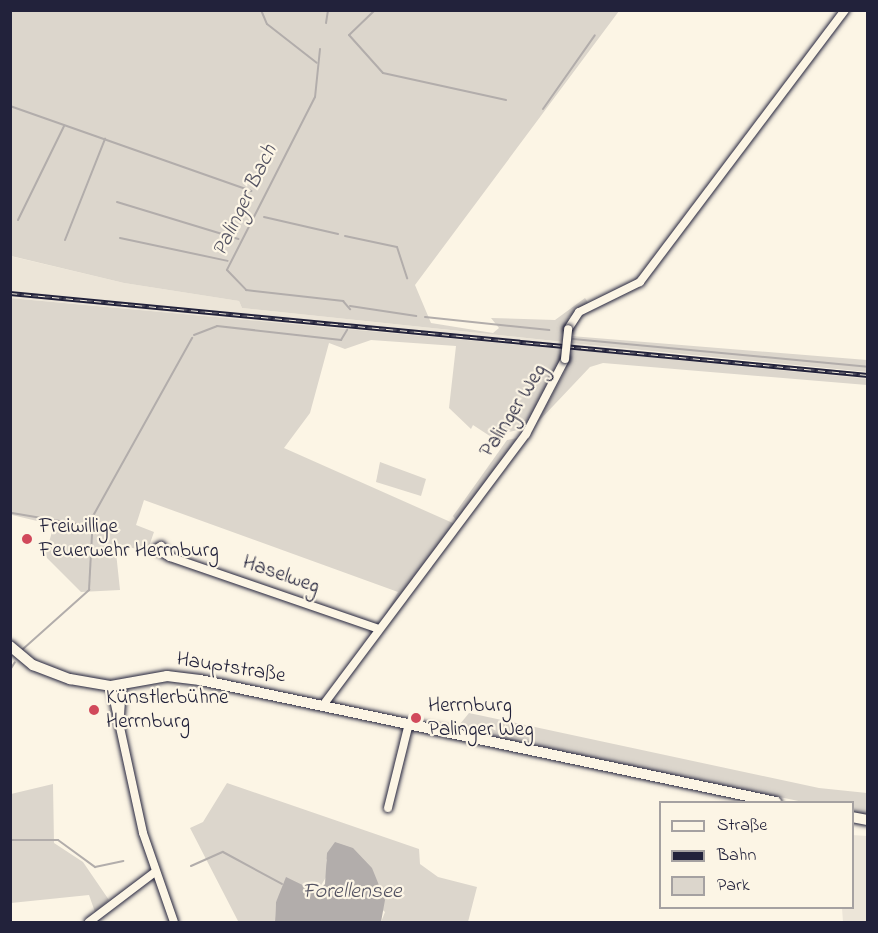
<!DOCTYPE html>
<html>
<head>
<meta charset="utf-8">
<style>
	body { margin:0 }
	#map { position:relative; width:878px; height:933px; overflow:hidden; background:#fcf5e5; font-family:"Indie Flower",sans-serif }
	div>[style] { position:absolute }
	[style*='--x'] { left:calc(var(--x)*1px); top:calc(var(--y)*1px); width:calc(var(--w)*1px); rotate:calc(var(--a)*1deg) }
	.built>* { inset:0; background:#ece5d8; transform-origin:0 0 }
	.green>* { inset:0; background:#dcd6cc }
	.water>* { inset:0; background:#b2adab }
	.stream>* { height:2px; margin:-1px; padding:0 1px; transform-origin:1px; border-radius:1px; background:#b2adab }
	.roads { filter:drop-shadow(0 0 2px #22223b) drop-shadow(0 0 2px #22223b) }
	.minor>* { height:8px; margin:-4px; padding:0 4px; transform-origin:4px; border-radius:4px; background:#fcf5e5 }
	.major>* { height:10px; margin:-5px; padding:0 5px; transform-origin:5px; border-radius:5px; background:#fcf5e5 }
	.rail>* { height:4.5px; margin-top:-2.25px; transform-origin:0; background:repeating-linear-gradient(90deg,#fcf5e5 0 7px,#22223b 0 14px); box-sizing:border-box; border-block:2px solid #22223b }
	.bridges { filter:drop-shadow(0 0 2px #22223b) drop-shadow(0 0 2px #22223b) }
	.minor-bridge>* { height:8px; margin:-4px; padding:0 4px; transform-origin:4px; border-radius:4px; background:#fcf5e5 }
	.dots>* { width:16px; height:16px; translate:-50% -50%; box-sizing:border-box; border:3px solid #fcf5e5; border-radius:50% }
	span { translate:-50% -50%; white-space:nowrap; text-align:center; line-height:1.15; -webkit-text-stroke:4.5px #fcf5e5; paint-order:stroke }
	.street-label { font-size:21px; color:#22223b }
	.poi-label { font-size:21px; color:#22223b }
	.left { translate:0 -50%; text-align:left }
	.water-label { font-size:22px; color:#545362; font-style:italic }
	.frame { position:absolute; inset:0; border:12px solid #22223b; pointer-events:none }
	.legend { position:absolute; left:659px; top:801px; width:195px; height:108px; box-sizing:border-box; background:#fcf5e5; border:2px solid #a5a1a1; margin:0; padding:8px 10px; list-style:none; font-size:18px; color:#22223b }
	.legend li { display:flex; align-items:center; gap:12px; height:30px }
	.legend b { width:30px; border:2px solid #a5a1a1 }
</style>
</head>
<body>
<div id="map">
	<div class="built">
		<div style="clip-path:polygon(10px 256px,124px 283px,239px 301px,242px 308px,564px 342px,563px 349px,11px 298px)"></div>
		<div style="left:570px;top:343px;width:298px;height:6px;rotate:6deg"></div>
		<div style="clip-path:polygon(852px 835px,867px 836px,867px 922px,843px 922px,842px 908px,852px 908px)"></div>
	</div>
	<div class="green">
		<div style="clip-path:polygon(10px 11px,619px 11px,415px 285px,431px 323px,493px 333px,499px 328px,491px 318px,555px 320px,585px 298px,589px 304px,569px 317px,564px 342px,242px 308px,239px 301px,124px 283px,11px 256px)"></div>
		<div style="clip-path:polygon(10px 298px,563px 349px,562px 358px,526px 428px,509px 432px,499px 442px,473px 425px,471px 429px,449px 408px,456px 346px,371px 340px,345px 349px,329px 343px,310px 413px,284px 448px,455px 524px,383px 618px,398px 592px,144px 500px,136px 525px,154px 532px,147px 552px,115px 543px,120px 590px,81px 592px,45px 556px,54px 525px,12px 515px)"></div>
		<div style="clip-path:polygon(571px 336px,867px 360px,867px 372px,570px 343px)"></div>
		<div style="clip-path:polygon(569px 349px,867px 379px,867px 385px,603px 363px,590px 367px,537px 423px,565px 371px)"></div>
		<div style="clip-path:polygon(518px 438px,457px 521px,456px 520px,453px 516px,507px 440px)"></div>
		<div style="clip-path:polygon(380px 462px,426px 479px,421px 496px,376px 482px)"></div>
		<div style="clip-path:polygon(469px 713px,819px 788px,867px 793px,867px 815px,853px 813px,852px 802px,803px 802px,456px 729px)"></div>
		<div style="clip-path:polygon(227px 783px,419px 849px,420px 864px,438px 877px,477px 887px,468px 922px,381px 922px,385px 912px,326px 859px,328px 874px,317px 892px,285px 886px,276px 902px,275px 922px,238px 921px,190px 828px,203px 822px)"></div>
		<div style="clip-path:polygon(53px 784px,54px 843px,83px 862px,109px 900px,95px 912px,89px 895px,11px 903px,11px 794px)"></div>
	</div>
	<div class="water">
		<div style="clip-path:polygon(335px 842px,353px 848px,372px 868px,385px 900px,381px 922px,275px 922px,276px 902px,286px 877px,317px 892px,325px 884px,327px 853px)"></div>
	</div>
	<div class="stream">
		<div style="--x:261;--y:10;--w:15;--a:67"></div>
		<div style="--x:267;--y:24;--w:63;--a:38"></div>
		<div style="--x:375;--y:10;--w:36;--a:136"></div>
		<div style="--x:349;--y:35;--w:51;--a:48.2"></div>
		<div style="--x:383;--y:73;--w:126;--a:12.4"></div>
		<div style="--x:326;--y:23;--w:13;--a:-81"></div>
		<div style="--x:320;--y:49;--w:48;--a:95.9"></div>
		<div style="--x:315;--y:97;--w:194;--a:117"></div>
		<div style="--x:227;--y:270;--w:28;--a:46"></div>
		<div style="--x:246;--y:290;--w:98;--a:6.5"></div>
		<div style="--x:343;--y:301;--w:11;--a:49"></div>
		<div style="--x:10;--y:106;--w:256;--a:19.4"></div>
		<div style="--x:543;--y:109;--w:90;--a:-54.9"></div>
		<div style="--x:117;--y:202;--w:127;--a:16.9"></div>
		<div style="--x:264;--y:217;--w:76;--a:12.9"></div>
		<div style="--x:18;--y:220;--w:105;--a:-63.9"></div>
		<div style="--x:345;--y:236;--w:53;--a:11.9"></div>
		<div style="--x:397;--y:247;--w:33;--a:72"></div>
		<div style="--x:120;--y:238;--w:110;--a:12"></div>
		<div style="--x:65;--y:240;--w:109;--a:-68.4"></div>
		<div style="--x:350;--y:306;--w:67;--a:8.6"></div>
		<div style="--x:425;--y:317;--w:125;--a:6"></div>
		<div style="--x:194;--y:335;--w:25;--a:-21"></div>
		<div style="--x:217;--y:326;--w:125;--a:6.4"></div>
		<div style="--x:341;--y:340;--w:12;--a:-59"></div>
		<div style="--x:573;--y:339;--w:296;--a:5.4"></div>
		<div style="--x:12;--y:513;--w:78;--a:9.6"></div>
		<div style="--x:23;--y:649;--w:89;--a:-41.8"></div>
		<div style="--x:89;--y:590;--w:74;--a:-86.9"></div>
		<div style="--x:93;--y:516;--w:204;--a:-60.9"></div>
		<div style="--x:10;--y:670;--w:9;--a:-58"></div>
		<div style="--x:10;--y:840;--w:48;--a:0"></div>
		<div style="--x:58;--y:840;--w:46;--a:36.1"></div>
		<div style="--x:95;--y:867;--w:29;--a:-12"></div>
		<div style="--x:191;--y:866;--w:35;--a:-24"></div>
		<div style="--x:223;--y:852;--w:67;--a:28.5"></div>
	</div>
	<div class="roads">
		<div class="minor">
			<div style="--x:568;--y:329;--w:20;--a:-57"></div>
			<div style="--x:579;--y:312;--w:68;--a:-26.2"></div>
			<div style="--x:640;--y:282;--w:341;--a:-53"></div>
			<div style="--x:170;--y:557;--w:16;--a:-150"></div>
			<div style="--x:156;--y:549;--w:6;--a:-31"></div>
			<div style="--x:161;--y:546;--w:14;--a:51"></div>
			<div style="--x:170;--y:557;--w:221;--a:19"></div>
			<div style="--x:111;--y:686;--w:150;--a:77.7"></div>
			<div style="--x:143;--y:833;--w:94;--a:70.8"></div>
			<div style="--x:324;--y:704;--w:337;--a:-53.2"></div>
			<div style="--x:526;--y:434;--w:85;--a:-62.5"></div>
			<div style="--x:120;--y:715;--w:30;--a:-86"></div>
			<div style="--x:388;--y:808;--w:88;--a:-76.1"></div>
			<div style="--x:89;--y:922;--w:83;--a:-37.1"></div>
		</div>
		<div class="major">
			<div style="--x:10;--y:646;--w:30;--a:40"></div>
			<div style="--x:33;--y:665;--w:40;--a:21"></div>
			<div style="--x:70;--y:679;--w:42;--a:9.7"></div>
			<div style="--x:111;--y:686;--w:57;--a:-10.1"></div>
			<div style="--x:167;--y:676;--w:33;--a:7"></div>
			<div style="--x:200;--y:680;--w:589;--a:11.96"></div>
			<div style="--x:852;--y:817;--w:16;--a:11"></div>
		</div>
	</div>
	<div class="rail">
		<div style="--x:10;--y:293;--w:862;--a:5.46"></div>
	</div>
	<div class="bridges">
		<div class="minor-bridge">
			<div style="--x:565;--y:359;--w:30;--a:-84"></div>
		</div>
	</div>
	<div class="dots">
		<div style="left:27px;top:539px;background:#d1495b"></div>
		<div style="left:94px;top:710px;background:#d1495b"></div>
		<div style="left:416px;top:718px;background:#d1495b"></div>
	</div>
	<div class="street-label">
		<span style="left:514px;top:411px;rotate:-58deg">Palinger Weg</span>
		<span style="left:281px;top:575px;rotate:19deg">Haselweg</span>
		<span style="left:231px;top:668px;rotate:9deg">Hauptstraße</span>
	</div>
	<div class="poi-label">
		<span class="left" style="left:39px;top:539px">Freiwillige<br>Feuerwehr Herrnburg</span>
		<span class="left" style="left:106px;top:710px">Künstlerbühne<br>Herrnburg</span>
		<span class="left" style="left:428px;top:718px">Herrnburg<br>Palinger Weg</span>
	</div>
	<div class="water-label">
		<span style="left:246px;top:201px;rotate:-64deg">Palinger Bach</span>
		<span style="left:352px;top:893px">Forellensee</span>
	</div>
	<div class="frame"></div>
	<ul class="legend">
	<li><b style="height:8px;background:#fcf5e5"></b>Straße</li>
	<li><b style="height:8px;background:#22223b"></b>Bahn</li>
	<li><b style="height:16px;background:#dcd6cc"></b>Park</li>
	</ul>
</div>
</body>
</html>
